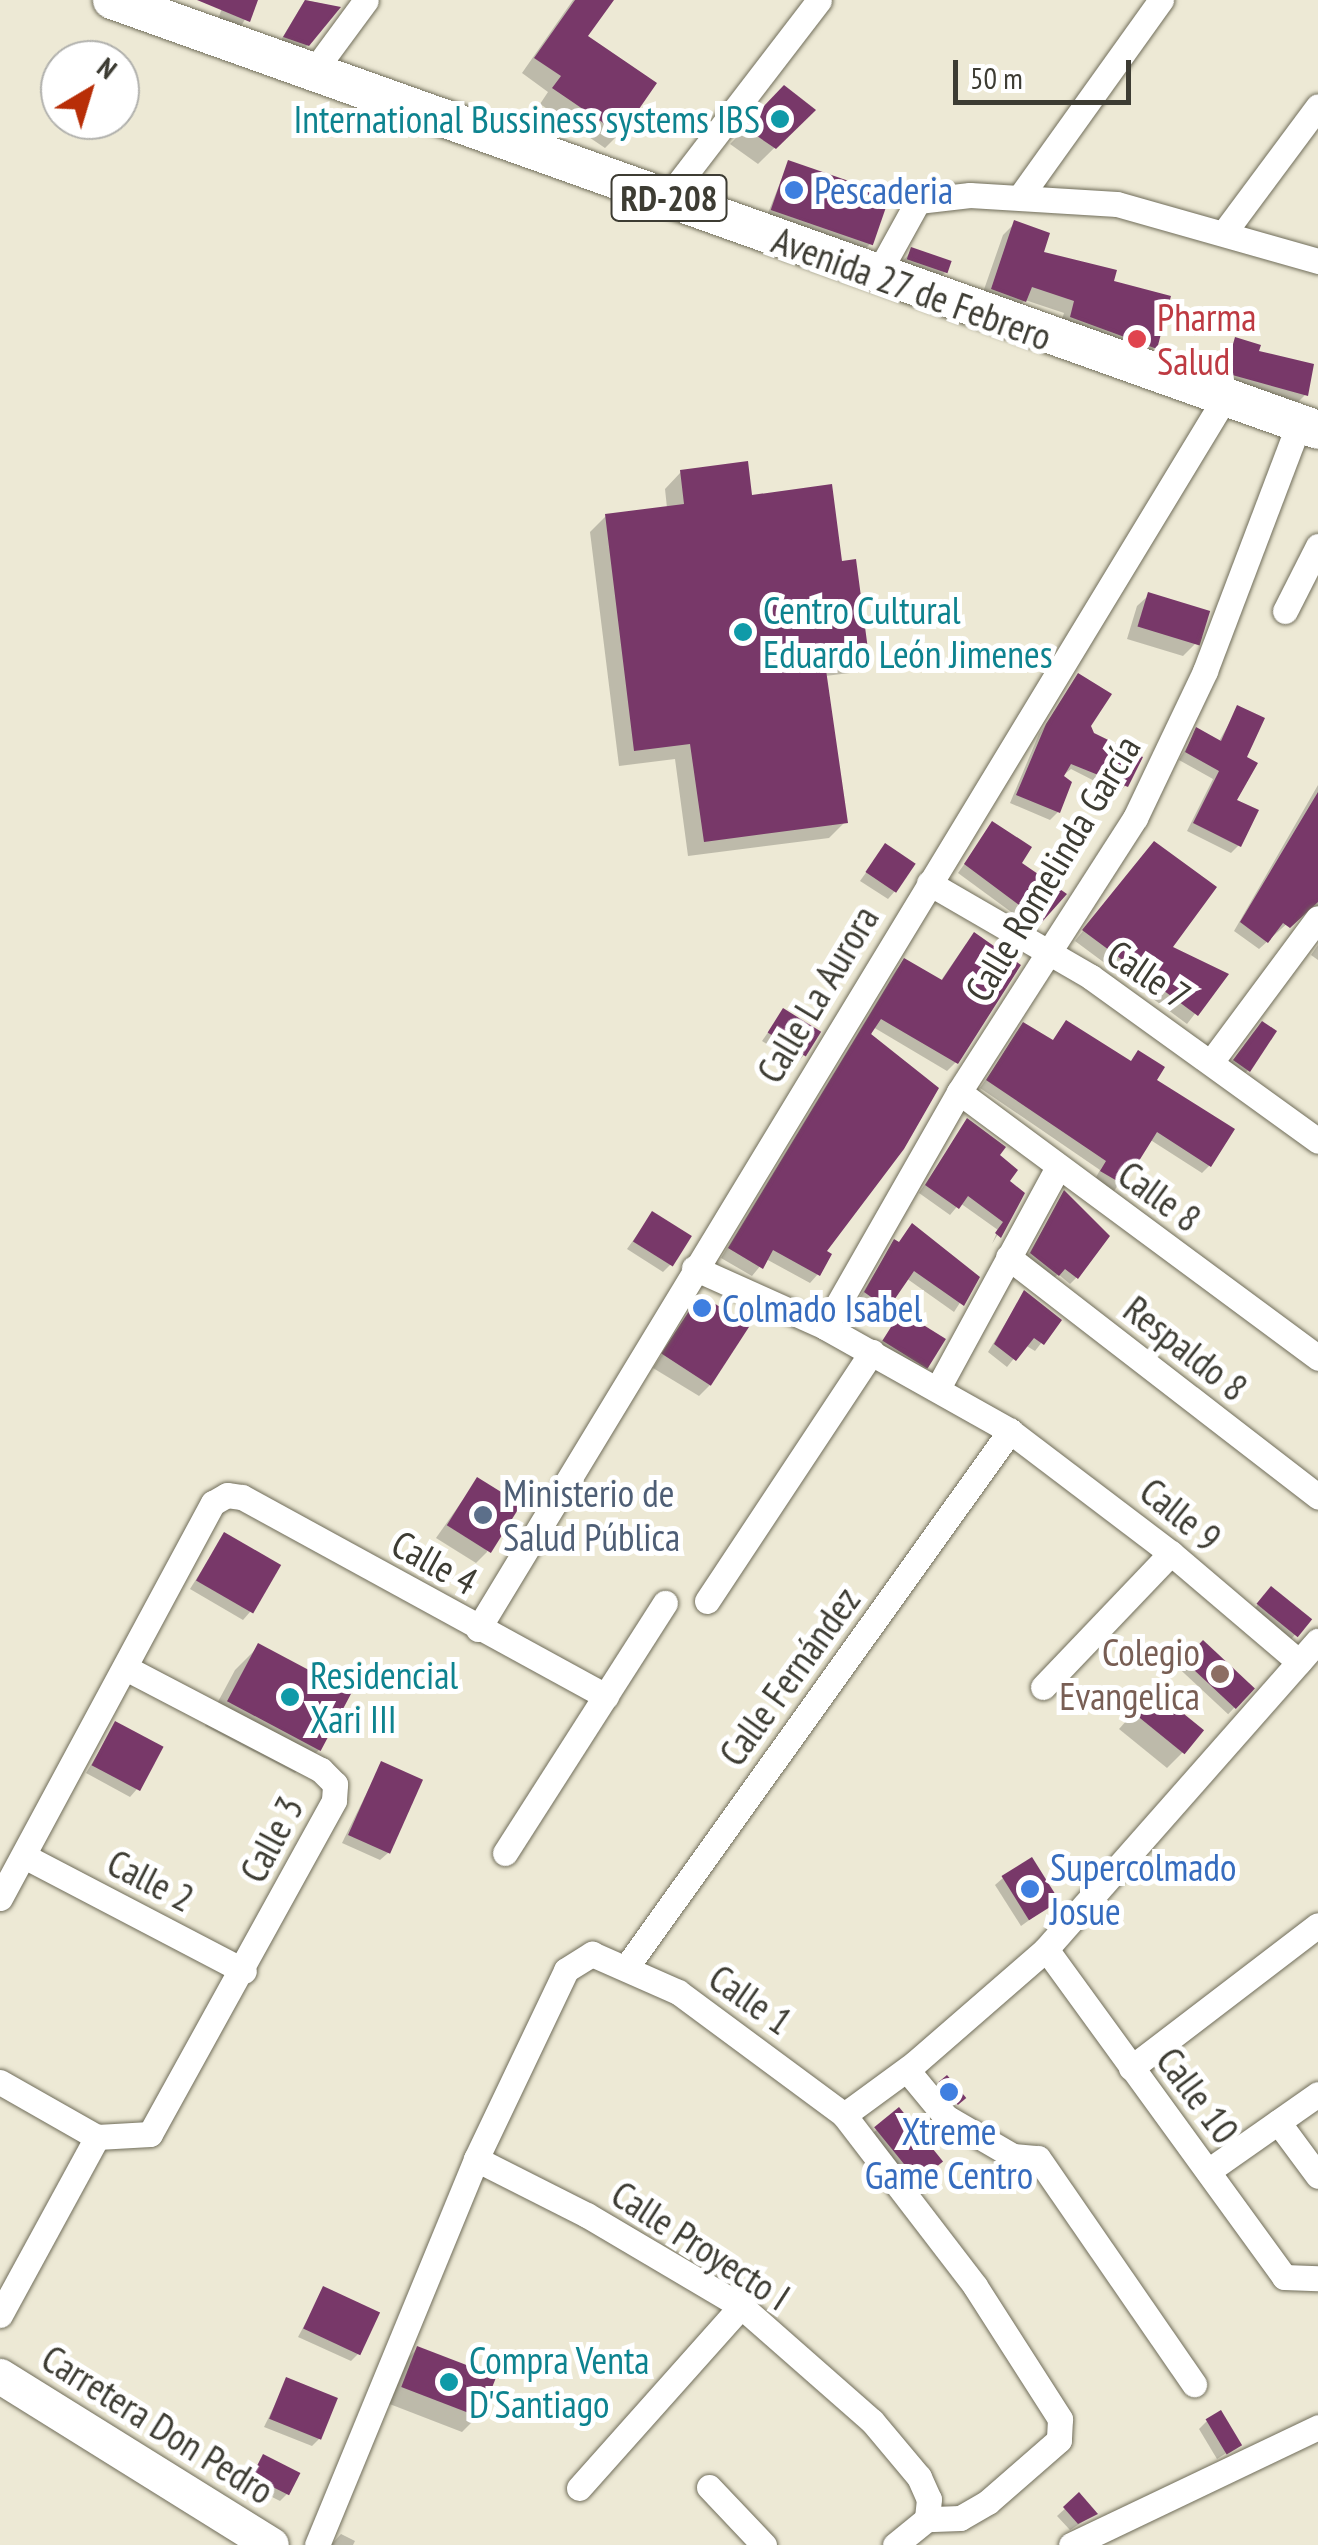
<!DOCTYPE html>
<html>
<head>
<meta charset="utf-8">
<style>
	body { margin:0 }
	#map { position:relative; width:1318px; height:2545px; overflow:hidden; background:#ede9d5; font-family:"PT Sans Narrow",sans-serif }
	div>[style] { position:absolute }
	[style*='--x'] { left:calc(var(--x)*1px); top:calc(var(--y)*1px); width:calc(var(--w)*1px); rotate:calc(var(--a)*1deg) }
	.shadow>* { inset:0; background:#0003; transform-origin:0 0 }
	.building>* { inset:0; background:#783869; transform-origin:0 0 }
	.roads { filter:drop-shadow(0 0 2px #706d5a) drop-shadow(0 0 2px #706d5a) }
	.street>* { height:25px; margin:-12.5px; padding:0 12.5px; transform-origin:12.5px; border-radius:12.5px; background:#fff }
	.secondary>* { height:35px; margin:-17.5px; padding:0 17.5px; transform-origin:17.5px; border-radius:17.5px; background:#fff }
	.primary>* { height:38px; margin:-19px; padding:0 19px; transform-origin:19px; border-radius:19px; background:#fff }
	.dots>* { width:28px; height:28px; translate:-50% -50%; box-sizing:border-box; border:5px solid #fff; border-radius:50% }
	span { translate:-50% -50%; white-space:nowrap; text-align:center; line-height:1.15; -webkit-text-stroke:10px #fff; paint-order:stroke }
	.shield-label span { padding:2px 8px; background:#fff; border:2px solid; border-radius:8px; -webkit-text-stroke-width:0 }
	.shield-label { font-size:35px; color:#3d3c33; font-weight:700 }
	.culture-label { font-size:38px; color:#0d838f }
	.right { translate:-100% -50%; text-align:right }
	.left { translate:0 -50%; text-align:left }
	.shop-label { font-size:38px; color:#366cbe }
	.street-label { font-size:38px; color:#3d3c33 }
	.health-label { font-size:38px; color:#be3a42 }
	.service-label { font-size:38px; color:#4e5e75 }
	.education-label { font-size:38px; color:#785e54 }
	.north { position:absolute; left:40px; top:40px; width:100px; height:100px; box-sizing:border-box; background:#fff; border:2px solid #b1b1ad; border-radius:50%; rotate:38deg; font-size:28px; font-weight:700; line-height:40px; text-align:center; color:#3d3c33 }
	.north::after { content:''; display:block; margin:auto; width:35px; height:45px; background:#b82e07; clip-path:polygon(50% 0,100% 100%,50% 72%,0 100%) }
	.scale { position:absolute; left:953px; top:60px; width:178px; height:45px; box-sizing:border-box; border:5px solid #3d3c33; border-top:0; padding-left:12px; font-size:30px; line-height:35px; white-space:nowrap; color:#3d3c33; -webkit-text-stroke:8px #fff; paint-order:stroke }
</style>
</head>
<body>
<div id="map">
	<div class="shadow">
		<div style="clip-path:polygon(225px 0,256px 0,240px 28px,218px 19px)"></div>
		<div style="clip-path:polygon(305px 0,337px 7px,302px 52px,278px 45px)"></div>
		<div style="clip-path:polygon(573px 0,604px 0,585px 37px,619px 134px,605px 148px,540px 104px,548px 92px,522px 73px)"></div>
		<div style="clip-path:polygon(784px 89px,812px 111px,758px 164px,730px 144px)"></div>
		<div style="clip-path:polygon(788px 163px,870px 244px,862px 252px,766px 218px)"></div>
		<div style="clip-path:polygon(1015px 223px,1040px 254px,1111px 282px,1155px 347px,1143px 359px,1059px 329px,1064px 313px,1025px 300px,1013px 313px,980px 301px,1003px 235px)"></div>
		<div style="clip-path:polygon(912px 250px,945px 273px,937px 280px,899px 266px)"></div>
		<div style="clip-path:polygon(1235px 340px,1256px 353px,1305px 395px,1298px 402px,1219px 380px)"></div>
		<div style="clip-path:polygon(681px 472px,840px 564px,867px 657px,850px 673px,825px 676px,845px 822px,829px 838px,688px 856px,675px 759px,619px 766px,590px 532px,606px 516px,667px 508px,665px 489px)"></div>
		<div style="clip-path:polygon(1149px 595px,1195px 644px,1183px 656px,1127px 639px,1137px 606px)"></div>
		<div style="clip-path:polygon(1079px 676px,1088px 726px,1126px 785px,1118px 793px,1071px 769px,1061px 777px,1058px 812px,1050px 820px,1010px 803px,1039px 734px)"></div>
		<div style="clip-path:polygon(1238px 708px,1244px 758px,1234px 801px,1239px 845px,1231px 853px,1187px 831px,1213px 779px,1179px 760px,1197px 730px,1218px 743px)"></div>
		<div style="clip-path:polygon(1318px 785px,1318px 911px,1302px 910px,1259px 949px,1234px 931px)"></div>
		<div style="clip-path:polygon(992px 825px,1018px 864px,1040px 921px,1033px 928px,958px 873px)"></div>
		<div style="clip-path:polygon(885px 846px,895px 891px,888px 899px,860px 881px)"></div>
		<div style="clip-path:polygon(1145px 853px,1169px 948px,1225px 975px,1187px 1024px,1075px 941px)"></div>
		<div style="clip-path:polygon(966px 944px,956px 1062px,947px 1071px,873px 1027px,818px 1274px,810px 1283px,766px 1259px,752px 1276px,721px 1258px,896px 970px,904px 961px,940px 982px)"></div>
		<div style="clip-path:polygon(1318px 945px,1318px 960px,1311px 955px)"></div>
		<div style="clip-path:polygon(783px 1011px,804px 1055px,797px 1063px,762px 1041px)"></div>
		<div style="clip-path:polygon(1066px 1023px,1153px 1081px,1210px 1165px,1202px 1173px,1149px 1139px,1114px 1191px,1095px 1179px,1100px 1170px,980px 1088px,1024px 1025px,1052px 1042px)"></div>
		<div style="clip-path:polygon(1254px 1032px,1248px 1070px,1241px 1078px,1227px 1068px)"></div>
		<div style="clip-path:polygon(967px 1122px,997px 1156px,1007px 1182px,1022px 1194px,992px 1244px,998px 1230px,960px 1203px,950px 1215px,919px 1193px)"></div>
		<div style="clip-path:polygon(1064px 1194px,1076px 1278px,1070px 1284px,1058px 1274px,1051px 1281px,1025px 1260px)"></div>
		<div style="clip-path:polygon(652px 1214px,671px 1264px,663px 1272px,627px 1249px)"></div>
		<div style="clip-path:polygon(894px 1242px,976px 1278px,954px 1312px,906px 1278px,878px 1315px,858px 1300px)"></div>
		<div style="clip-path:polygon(1024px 1293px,1059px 1320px,1035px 1351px,1025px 1345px,1007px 1367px,988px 1352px)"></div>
		<div style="clip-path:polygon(700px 1298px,711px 1384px,699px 1396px,653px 1368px)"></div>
		<div style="clip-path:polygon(901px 1314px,929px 1366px,921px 1374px,877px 1348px)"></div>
		<div style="clip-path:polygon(477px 1480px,487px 1552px,476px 1563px,436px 1538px)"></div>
		<div style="clip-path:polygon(224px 1535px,250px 1612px,243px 1620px,190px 1589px)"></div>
		<div style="clip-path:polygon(1264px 1597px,1308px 1619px,1287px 1644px,1251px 1613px)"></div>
		<div style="left:1203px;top:1643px;width:67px;height:35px;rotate:43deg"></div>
		<div style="clip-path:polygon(259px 1646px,319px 1750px,295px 1773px,205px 1726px,235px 1670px)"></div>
		<div style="clip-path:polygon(1152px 1692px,1183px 1752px,1167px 1768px,1119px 1729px)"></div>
		<div style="clip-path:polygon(116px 1724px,137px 1789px,130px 1797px,86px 1773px)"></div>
		<div style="clip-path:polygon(381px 1764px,388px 1853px,380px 1860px,342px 1843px)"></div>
		<div style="clip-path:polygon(1003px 1878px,1056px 1901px,1021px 1926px,995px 1885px)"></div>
		<div style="left:947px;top:2078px;width:25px;height:13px;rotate:53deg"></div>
		<div style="clip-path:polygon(899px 2111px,932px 2168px,908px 2188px,868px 2137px)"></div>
		<div style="clip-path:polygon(324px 2289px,359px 2353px,351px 2361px,298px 2337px)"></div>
		<div style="clip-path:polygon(417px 2349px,478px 2416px,462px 2432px,387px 2403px,401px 2365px)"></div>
		<div style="clip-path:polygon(287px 2380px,320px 2438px,312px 2446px,264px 2427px)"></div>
		<div style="clip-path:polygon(1207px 2421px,1239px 2445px,1217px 2459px,1199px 2429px)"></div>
		<div style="clip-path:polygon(263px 2457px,288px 2493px,280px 2501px,246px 2484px)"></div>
		<div style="clip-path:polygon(1079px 2496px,1095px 2514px,1070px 2530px,1057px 2516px)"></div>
		<div style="clip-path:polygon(341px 2534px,355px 2541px,353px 2545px,331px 2545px)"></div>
	</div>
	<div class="building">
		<div style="clip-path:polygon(197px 0,258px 0,250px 22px)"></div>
		<div style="clip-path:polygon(305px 0,341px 7px,309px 46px,283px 37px)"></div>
		<div style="clip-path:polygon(575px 0,614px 0,588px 36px,657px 83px,621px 135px,552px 88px,561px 76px,534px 58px)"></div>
		<div style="clip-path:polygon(784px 85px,816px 110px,776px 149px,744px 127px)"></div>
		<div style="left:788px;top:160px;width:108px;height:53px;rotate:19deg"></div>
		<div style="clip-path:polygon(1014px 220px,1050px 233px,1044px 252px,1117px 270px,1114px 281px,1171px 296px,1157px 349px,1070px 317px,1074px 301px,1032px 287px,1026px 302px,991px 289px)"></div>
		<div style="left:911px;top:247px;width:43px;height:13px;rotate:19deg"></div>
		<div style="clip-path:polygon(1235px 337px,1261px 345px,1259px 351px,1314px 364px,1308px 396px,1225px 373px)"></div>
		<div style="clip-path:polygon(748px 461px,752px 495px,832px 484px,842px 561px,856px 559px,869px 657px,825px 663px,848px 823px,704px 842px,690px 744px,634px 751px,605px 514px,684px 504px,680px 470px)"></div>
		<div style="left:1148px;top:592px;width:65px;height:36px;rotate:17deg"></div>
		<div style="clip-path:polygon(1078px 673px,1112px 694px,1091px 726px,1094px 733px,1143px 757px,1128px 787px,1071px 764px,1064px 776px,1072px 782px,1060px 813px,1016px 795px,1046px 724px)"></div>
		<div style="clip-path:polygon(1237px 705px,1265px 718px,1247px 757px,1258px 763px,1237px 800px,1259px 810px,1241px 847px,1193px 823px,1219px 771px,1185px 752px,1196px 727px,1221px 741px)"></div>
		<div style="clip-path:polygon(1318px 792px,1318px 902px,1290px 928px,1283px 923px,1268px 943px,1240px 922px)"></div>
		<div style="clip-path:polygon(992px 821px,1032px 847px,1022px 863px,1067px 894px,1042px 922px,964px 864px)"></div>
		<div style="clip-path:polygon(1154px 841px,1217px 887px,1173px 947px,1229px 974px,1198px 1016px,1082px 930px)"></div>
		<div style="left:885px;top:843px;width:37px;height:35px;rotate:34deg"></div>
		<div style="clip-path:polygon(974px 932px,1021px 965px,958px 1064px,881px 1019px,871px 1034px,939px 1088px,904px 1149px,827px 1251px,832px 1254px,820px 1276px,773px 1250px,763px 1269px,728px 1248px,904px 958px,942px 980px)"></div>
		<div style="left:783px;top:1008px;width:45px;height:29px;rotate:32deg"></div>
		<div style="clip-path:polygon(1066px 1020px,1131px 1061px,1138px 1050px,1165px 1067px,1157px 1080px,1235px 1129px,1211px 1167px,1157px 1132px,1124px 1185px,1100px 1171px,1106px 1161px,986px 1080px,1023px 1022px,1053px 1040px)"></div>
		<div style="clip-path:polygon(1262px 1021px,1277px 1031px,1250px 1072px,1233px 1060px)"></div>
		<div style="clip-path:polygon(967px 1118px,1006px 1147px,1000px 1155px,1018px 1170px,1010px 1181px,1025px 1193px,1001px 1238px,995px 1233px,1003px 1222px,968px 1196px,959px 1209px,925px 1185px)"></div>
		<div style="clip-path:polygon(1064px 1190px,1110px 1236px,1078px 1279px,1065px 1269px,1059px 1276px,1030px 1253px)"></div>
		<div style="left:652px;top:1211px;width:47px;height:36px;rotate:32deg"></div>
		<div style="clip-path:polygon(912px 1223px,980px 1277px,964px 1306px,914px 1271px,888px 1309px,864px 1292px,894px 1239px,899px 1242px)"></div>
		<div style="clip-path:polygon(1024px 1290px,1062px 1320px,1044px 1345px,1034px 1338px,1016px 1361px,994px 1344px)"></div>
		<div style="left:700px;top:1294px;width:59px;height:71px;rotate:33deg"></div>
		<div style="left:901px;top:1311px;width:53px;height:35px;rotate:32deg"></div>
		<div style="left:477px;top:1477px;width:52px;height:57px;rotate:32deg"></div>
		<div style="left:224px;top:1532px;width:66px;height:56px;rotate:30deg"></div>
		<div style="left:1271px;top:1586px;width:53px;height:23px;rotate:39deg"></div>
		<div style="left:1203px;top:1640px;width:71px;height:28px;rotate:43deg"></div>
		<div style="left:258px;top:1643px;width:106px;height:66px;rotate:28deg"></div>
		<div style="left:1152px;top:1688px;width:67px;height:31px;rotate:39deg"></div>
		<div style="left:115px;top:1721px;width:55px;height:50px;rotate:28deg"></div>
		<div style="left:381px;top:1761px;width:46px;height:81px;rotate:24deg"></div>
		<div style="left:1032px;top:1857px;width:52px;height:36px;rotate:58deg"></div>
		<div style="left:947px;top:2075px;width:30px;height:11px;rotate:50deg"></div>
		<div style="left:899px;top:2107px;width:70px;height:32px;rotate:51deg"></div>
		<div style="left:323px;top:2286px;width:63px;height:47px;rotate:25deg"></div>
		<div style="left:417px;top:2346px;width:85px;height:44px;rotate:21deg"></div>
		<div style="left:286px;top:2377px;width:56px;height:45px;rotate:22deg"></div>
		<div style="left:1221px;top:2410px;width:41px;height:18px;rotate:59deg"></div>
		<div style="left:263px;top:2454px;width:42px;height:25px;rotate:27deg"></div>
		<div style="clip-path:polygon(1079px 2492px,1098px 2514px,1078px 2524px,1063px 2507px)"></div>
	</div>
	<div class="roads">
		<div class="street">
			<div style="--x:313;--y:72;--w:89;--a:-53.6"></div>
			<div style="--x:1022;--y:194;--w:239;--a:-54.4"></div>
			<div style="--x:668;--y:197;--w:248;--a:-52.5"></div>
			<div style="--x:1226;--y:230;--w:154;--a:-53.4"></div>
			<div style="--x:876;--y:277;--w:87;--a:-61.1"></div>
			<div style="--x:918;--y:201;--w:52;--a:-6.6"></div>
			<div style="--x:970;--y:195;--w:147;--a:3.5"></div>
			<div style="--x:1117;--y:204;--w:209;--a:15.8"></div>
			<div style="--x:1285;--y:611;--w:73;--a:-63.1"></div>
			<div style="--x:929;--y:883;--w:187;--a:30.1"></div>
			<div style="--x:1091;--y:977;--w:280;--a:35.8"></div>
			<div style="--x:1211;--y:1062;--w:179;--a:-53.4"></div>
			<div style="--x:959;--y:1092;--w:447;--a:36.5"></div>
			<div style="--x:1008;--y:1257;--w:392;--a:37.7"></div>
			<div style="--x:694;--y:1268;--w:144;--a:24.2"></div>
			<div style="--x:825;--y:1327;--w:212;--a:29.3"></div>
			<div style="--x:1010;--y:1431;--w:202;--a:37.2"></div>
			<div style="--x:1171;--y:1553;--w:168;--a:40.4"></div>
			<div style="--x:825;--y:1327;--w:271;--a:-60.3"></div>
			<div style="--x:959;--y:1092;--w:326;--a:-57.3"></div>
			<div style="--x:1135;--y:818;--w:163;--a:-64.5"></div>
			<div style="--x:1205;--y:671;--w:262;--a:-69.2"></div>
			<div style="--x:938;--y:1388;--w:251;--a:-61.5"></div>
			<div style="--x:707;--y:1601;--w:299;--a:-56.5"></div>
			<div style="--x:478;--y:1629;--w:1436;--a:-58.76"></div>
			<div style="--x:1043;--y:1687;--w:185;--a:-46.3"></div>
			<div style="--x:505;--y:1853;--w:297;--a:-57.4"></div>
			<div style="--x:24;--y:1856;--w:248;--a:27.6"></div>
			<div style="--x:0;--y:1898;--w:449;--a:-61.7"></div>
			<div style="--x:213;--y:1503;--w:16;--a:-30"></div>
			<div style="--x:227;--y:1495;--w:15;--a:8"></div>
			<div style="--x:242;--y:1497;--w:415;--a:28.7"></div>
			<div style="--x:1046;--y:1949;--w:405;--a:54"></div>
			<div style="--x:1284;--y:2277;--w:34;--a:2"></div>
			<div style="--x:628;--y:1965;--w:657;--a:-54.42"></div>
			<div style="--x:1131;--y:2068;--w:235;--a:-37.4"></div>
			<div style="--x:907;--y:2070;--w:61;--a:50.3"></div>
			<div style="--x:946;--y:2117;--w:78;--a:30.2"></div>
			<div style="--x:1013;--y:2156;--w:25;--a:5"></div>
			<div style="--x:1038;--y:2158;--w:275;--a:55.4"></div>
			<div style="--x:0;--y:2082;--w:112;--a:29.6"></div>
			<div style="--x:97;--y:2137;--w:53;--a:-3.2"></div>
			<div style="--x:150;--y:2134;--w:381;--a:-61.1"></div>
			<div style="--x:334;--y:1800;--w:16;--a:-86"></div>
			<div style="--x:335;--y:1784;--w:20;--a:-135"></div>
			<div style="--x:321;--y:1770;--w:220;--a:-152.4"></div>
			<div style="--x:844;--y:2115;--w:88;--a:-36.2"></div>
			<div style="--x:915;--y:2063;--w:174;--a:-41"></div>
			<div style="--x:1046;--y:1949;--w:411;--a:-48.6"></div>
			<div style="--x:1278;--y:2122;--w:67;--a:53.5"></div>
			<div style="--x:476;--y:2159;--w:124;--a:26.8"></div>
			<div style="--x:587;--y:2215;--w:179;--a:30.6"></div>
			<div style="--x:741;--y:2306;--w:174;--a:41.3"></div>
			<div style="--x:872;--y:2421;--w:73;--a:50"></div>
			<div style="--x:919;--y:2477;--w:24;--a:66"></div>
			<div style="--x:929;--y:2499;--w:20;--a:96"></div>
			<div style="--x:1208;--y:2171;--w:134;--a:-35"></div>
			<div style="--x:0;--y:2315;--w:203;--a:-61.4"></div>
			<div style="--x:709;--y:2487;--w:80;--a:46.5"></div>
			<div style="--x:579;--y:2488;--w:244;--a:-48.3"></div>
			<div style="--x:317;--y:2545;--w:417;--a:-67.6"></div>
			<div style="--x:476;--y:2159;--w:209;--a:-64.5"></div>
			<div style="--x:566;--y:1970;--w:31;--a:-32"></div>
			<div style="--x:592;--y:1954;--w:94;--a:23.8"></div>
			<div style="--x:678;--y:1992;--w:207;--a:36.5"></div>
			<div style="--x:844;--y:2115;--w:215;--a:52.5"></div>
			<div style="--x:975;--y:2286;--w:158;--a:57.4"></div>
			<div style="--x:1060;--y:2419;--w:21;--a:93"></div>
			<div style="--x:1059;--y:2440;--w:94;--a:138.9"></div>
			<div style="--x:988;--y:2502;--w:32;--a:150"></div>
			<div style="--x:960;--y:2518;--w:33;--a:178"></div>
			<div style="--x:895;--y:2545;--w:41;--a:-39.1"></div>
			<div style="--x:1071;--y:2545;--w:274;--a:-25.5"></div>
		</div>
		<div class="secondary">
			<div style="--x:0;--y:2376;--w:319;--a:31.9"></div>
		</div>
		<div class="primary">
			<div style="--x:112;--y:0;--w:1280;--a:19.62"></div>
		</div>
	</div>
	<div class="dots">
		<div style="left:780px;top:119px;background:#0f9aa8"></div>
		<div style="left:794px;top:190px;background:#3f7fe0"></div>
		<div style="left:1137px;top:339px;background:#e0444e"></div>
		<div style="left:743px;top:632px;background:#0f9aa8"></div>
		<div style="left:702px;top:1308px;background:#3f7fe0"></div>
		<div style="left:483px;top:1515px;background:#5c6f8a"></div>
		<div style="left:1220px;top:1674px;background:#8d6e63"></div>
		<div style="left:290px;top:1697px;background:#0f9aa8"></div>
		<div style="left:1030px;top:1889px;background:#3f7fe0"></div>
		<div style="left:949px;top:2092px;background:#3f7fe0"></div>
		<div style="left:449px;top:2382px;background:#0f9aa8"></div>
	</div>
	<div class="shield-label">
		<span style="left:669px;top:198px">RD-208</span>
	</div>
	<div class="culture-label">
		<span class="right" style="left:760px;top:119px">International Bussiness systems IBS</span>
		<span class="left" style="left:763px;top:632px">Centro Cultural<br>Eduardo León Jimenes</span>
		<span class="left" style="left:310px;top:1697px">Residencial<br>Xari III</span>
		<span class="left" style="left:469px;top:2382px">Compra Venta<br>D'Santiago</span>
	</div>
	<div class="shop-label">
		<span class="left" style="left:814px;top:190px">Pescaderia</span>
		<span class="left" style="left:722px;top:1308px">Colmado Isabel</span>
		<span class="left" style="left:1050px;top:1889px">Supercolmado<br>Josue</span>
		<span style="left:949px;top:2153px">Xtreme<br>Game Centro</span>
	</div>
	<div class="street-label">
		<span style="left:912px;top:288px;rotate:20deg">Avenida 27 de Febrero</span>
		<span style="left:1052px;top:868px;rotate:-59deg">Calle Romelinda García</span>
		<span style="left:1149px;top:974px;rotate:34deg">Calle 7</span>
		<span style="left:817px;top:994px;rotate:-59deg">Calle La Aurora</span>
		<span style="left:1160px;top:1196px;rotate:36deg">Calle 8</span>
		<span style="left:1186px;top:1348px;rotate:38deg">Respaldo 8</span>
		<span style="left:1181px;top:1514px;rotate:39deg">Calle 9</span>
		<span style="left:435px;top:1562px;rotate:29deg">Calle 4</span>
		<span style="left:789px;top:1676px;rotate:-54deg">Calle Fernández</span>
		<span style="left:271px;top:1839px;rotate:-62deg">Calle 3</span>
		<span style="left:151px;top:1880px;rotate:27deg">Calle 2</span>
		<span style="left:751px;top:1999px;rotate:35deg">Calle 1</span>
		<span style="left:1198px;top:2095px;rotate:53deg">Calle 10</span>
		<span style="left:701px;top:2245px;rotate:33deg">Calle Proyecto I</span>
		<span style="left:158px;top:2424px;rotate:32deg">Carretera Don Pedro</span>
	</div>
	<div class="health-label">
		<span class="left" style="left:1157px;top:339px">Pharma<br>Salud</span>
	</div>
	<div class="service-label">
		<span class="left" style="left:503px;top:1515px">Ministerio de<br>Salud Pública</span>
	</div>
	<div class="education-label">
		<span class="right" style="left:1200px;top:1674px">Colegio<br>Evangelica</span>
	</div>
	<div class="north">N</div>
	<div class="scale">50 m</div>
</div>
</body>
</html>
